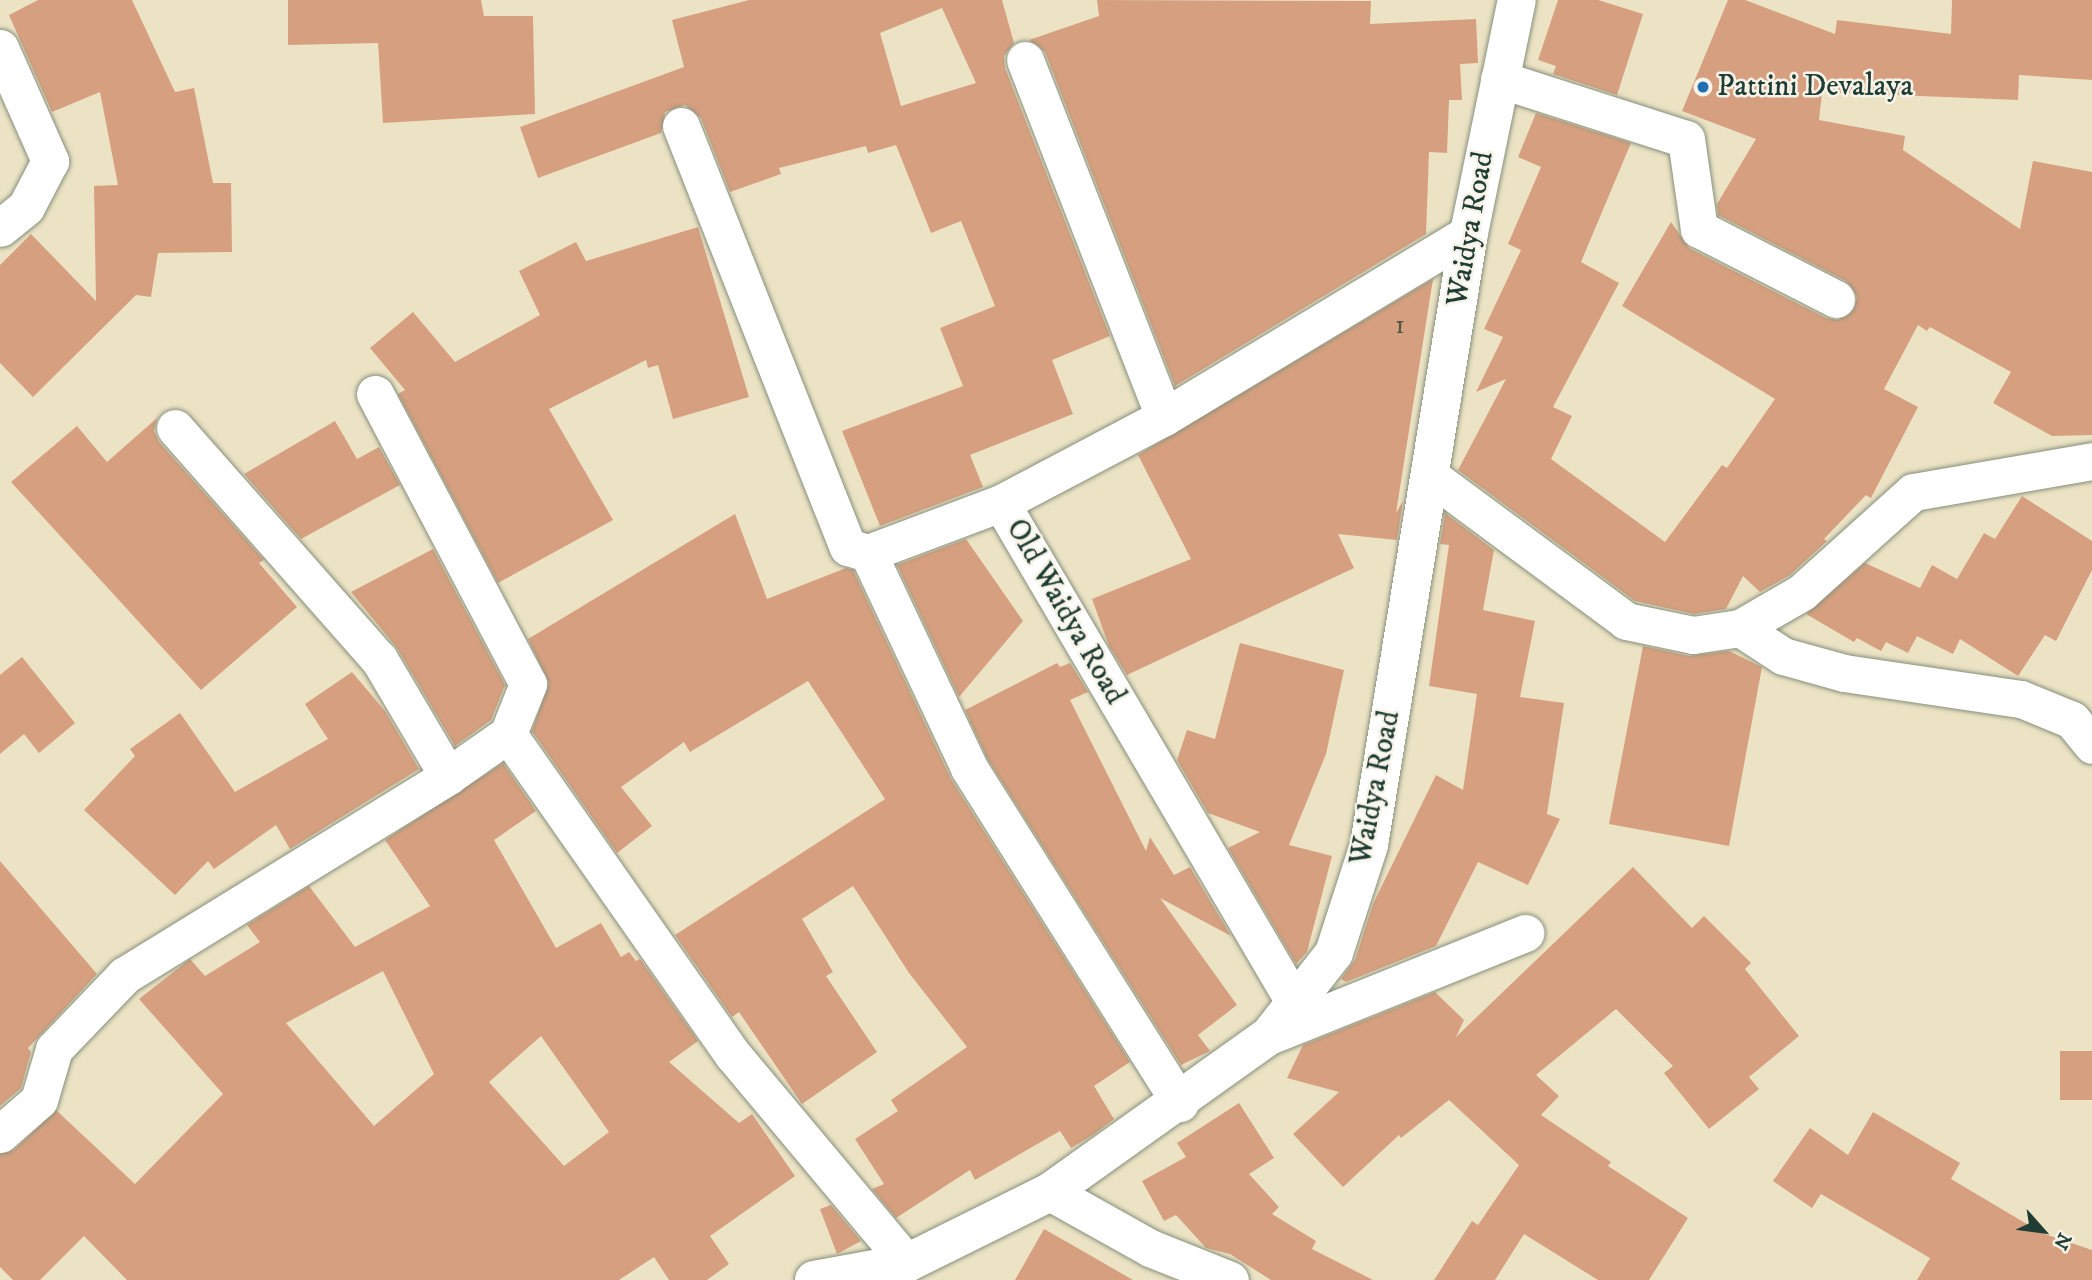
<!DOCTYPE html>
<html>
<head>
<meta charset="utf-8">
<style>
	body { margin:0 }
	#map { position:relative; width:2092px; height:1280px; overflow:hidden; background:#ece3c5; font-family:"IM FELL DW Pica",serif }
	div>[style] { position:absolute }
	[style*='--x'] { left:calc(var(--x)*1px); top:calc(var(--y)*1px); width:calc(var(--w)*1px); rotate:calc(var(--a)*1deg) }
	.building>* { inset:0; background:#d6a080; transform-origin:0 0 }
	.roads { filter:drop-shadow(0 0 2px #86907c) drop-shadow(0 0 2px #86907c) }
	.minor>* { height:37px; margin:-18.5px; padding:0 18.5px; transform-origin:18.5px; border-radius:18.5px; background:#fff }
	.tertiary>* { height:38px; margin:-19px; padding:0 19px; transform-origin:19px; border-radius:19px; background:#fff }
	.dots>* { width:19px; height:19px; translate:-50% -50%; box-sizing:border-box; border:4px solid #f7f3e8; border-radius:50% }
	span { translate:-50% -50%; white-space:nowrap; text-align:center; line-height:1.15; -webkit-text-stroke:5px #f7f3e8; paint-order:stroke }
	.number-label { font-size:26px; color:#4d5647 }
	.number-label span { -webkit-text-stroke-width:0 }
	.poi-label { font-size:30px; color:#1f3d34 }
	.left { translate:0 -50%; text-align:left }
	.street-label { font-size:30px; color:#1f3d34 }
	.north { position:absolute; left:2008px; top:1196px; width:70px; height:70px; -webkit-text-stroke:5px #f7f3e8; paint-order:stroke; rotate:118deg; font-size:19px; font-weight:700; line-height:28px; text-align:center; color:#1f3d34 }
	.north::after { content:''; display:block; margin:auto; width:24px; height:32px; background:#1f3d34; clip-path:polygon(50% 0,100% 100%,50% 72%,0 100%) }
</style>
</head>
<body>
<div id="map">
	<div class="building">
		<div style="clip-path:polygon(38px 0,132px 0,175px 92px,194px 88px,213px 183px,231px 183px,232px 252px,158px 253px,151px 297px,136px 295px,33px 397px,0 363px,0 265px,31px 234px,96px 301px,94px 186px,118px 185px,100px 92px,52px 112px,9px 15px)"></div>
		<div style="clip-path:polygon(288px 0,481px 0,484px 16px,533px 16px,535px 114px,383px 123px,378px 43px,288px 45px)"></div>
		<div style="clip-path:polygon(evenodd,749px 0,1002px 0,1014px 43px,1004px 56px,1005px 68px,1110px 336px,1052px 360px,1073px 414px,970px 455px,983px 487px,880px 526px,842px 431px,963px 386px,940px 328px,995px 306px,961px 221px,931px 233px,896px 145px,868px 153px,866px 146px,779px 168px,781px 174px,730px 192px,701px 118px,685px 105px,665px 112px,661px 133px,538px 178px,520px 127px,684px 67px,672px 20px,749px 0,942px 8px,976px 83px,901px 106px,880px 33px,942px 8px)"></div>
		<div style="clip-path:polygon(1097px 0,1371px 1px,1370px 24px,1476px 19px,1478px 63px,1460px 64px,1462px 100px,1449px 100px,1447px 153px,1429px 152px,1426px 234px,1175px 386px,1045px 52px,1029px 40px,1099px 16px)"></div>
		<div style="clip-path:polygon(1558px 0,1598px 0,1643px 14px,1617px 95px,1553px 74px,1556px 66px,1538px 60px)"></div>
		<div style="clip-path:polygon(1728px 0,1745px 0,1835px 34px,1837px 20px,1951px 34px,1952px 0,2092px 0,2092px 80px,2019px 75px,2018px 100px,1822px 92px,1819px 120px,1905px 136px,1903px 150px,2020px 229px,2033px 161px,2092px 172px,2092px 435px,2052px 436px,1993px 403px,2011px 372px,1930px 327px,1927px 331px,1918px 325px,1884px 389px,1918px 407px,1871px 498px,1866px 495px,1824px 539px,1827px 541px,1790px 575px,1760px 592px,1743px 576px,1726px 609px,1694px 614px,1635px 601px,1458px 470px,1506px 379px,1476px 392px,1503px 337px,1484px 329px,1521px 250px,1508px 244px,1541px 167px,1518px 157px,1536px 113px,1631px 143px,1581px 262px,1619px 283px,1553px 407px,1572px 416px,1551px 459px,1665px 542px,1722px 465px,1727px 468px,1775px 399px,1622px 306px,1671px 222px,1689px 248px,1826px 318px,1838px 320px,1854px 309px,1857px 297px,1846px 281px,1718px 215px,1717px 204px,1756px 139px,1682px 111px)"></div>
		<div style="clip-path:polygon(698px 227px,749px 397px,673px 419px,658px 365px,648px 368px,646px 360px,549px 409px,613px 520px,498px 583px,398px 394px,405px 390px,370px 348px,413px 312px,455px 362px,540px 315px,519px 271px,576px 242px,586px 261px)"></div>
		<div style="clip-path:polygon(1433px 279px,1396px 513px,1403px 501px,1397px 540px,1338px 534px,1354px 568px,1127px 675px,1109px 646px,1092px 599px,1191px 559px,1138px 455px)"></div>
		<div style="clip-path:polygon(157px 418px,154px 431px,159px 442px,264px 560px,259px 563px,297px 607px,201px 690px,11px 482px,77px 426px,107px 462px)"></div>
		<div style="clip-path:polygon(335px 421px,357px 459px,379px 447px,400px 485px,301px 539px,244px 474px)"></div>
		<div style="clip-path:polygon(2022px 496px,2092px 541px,2092px 570px,2056px 641px,2045px 635px,2018px 676px,1960px 639px,1953px 654px,1917px 636px,1908px 653px,1886px 642px,1881px 651px,1857px 638px,1854px 642px,1806px 614px,1865px 563px,1920px 588px,1932px 565px,1957px 579px,1984px 533px,1995px 539px)"></div>
		<div style="clip-path:polygon(1445px 513px,1494px 550px,1483px 610px,1535px 621px,1520px 697px,1564px 703px,1547px 814px,1560px 819px,1528px 885px,1478px 862px,1436px 946px,1346px 982px,1341px 979px,1355px 960px,1373px 904px,1436px 775px,1463px 790px,1477px 694px,1429px 686px,1449px 545px,1440px 544px)"></div>
		<div style="clip-path:polygon(735px 514px,767px 599px,846px 568px,853px 570px,951px 779px,1130px 1062px,1094px 1086px,1114px 1119px,1093px 1135px,1071px 1148px,1060px 1131px,975px 1180px,970px 1170px,896px 1218px,872px 1189px,884px 1184px,855px 1139px,898px 1111px,891px 1100px,967px 1047px,909px 973px,853px 886px,802px 919px,833px 972px,826px 976px,877px 1052px,802px 1104px,739px 1012px,732px 1017px,675px 935px,885px 799px,808px 681px,690px 752px,684px 742px,621px 787px,652px 826px,617px 853px,532px 731px,549px 683px,528px 639px)"></div>
		<div style="clip-path:polygon(966px 539px,1023px 621px,959px 697px,897px 565px)"></div>
		<div style="clip-path:polygon(433px 549px,505px 685px,491px 720px,455px 746px,397px 648px,351px 592px)"></div>
		<div style="clip-path:polygon(1240px 643px,1344px 670px,1326px 754px,1289px 845px,1332px 856px,1307px 952px,1296px 964px,1228px 848px,1260px 832px,1208px 813px,1177px 760px,1187px 730px,1215px 739px)"></div>
		<div style="clip-path:polygon(1643px 646px,1689px 656px,1729px 651px,1762px 667px,1729px 846px,1609px 824px)"></div>
		<div style="clip-path:polygon(22px 657px,75px 723px,39px 753px,24px 734px,0 754px,0 675px)"></div>
		<div style="clip-path:polygon(1057px 663px,1060px 667px,1070px 663px,1088px 692px,1070px 700px,1146px 851px,1150px 837px,1174px 875px,1190px 867px,1231px 936px,1160px 898px,1237px 1005px,1198px 1035px,1210px 1051px,1181px 1065px,987px 758px,965px 710px)"></div>
		<div style="clip-path:polygon(352px 672px,385px 711px,419px 769px,290px 849px,276px 825px,214px 869px,208px 861px,175px 895px,84px 810px,135px 756px,130px 749px,180px 713px,235px 792px,328px 739px,305px 704px)"></div>
		<div style="clip-path:polygon(evenodd,503px 763px,536px 811px,494px 840px,556px 948px,601px 923px,621px 957px,629px 952px,636px 961px,640px 959px,698px 1041px,669px 1062px,739px 1123px,752px 1114px,795px 1176px,710px 1236px,729px 1264px,707px 1280px,669px 1280px,654px 1257px,619px 1280px,127px 1280px,84px 1236px,40px 1280px,13px 1280px,0 1267px,0 1154px,14px 1150px,56px 1110px,135px 1184px,223px 1094px,139px 999px,190px 959px,205px 976px,260px 942px,247px 925px,309px 886px,355px 947px,430px 906px,385px 840px,503px 763px,383px 971px,434px 1074px,374px 1126px,286px 1023px,383px 971px,503px 763px,541px 1036px,609px 1132px,564px 1166px,489px 1082px,541px 1036px)"></div>
		<div style="clip-path:polygon(0 861px,97px 974px,28px 1048px,31px 1052px,21px 1088px,0 1106px)"></div>
		<div style="clip-path:polygon(1633px 867px,1692px 928px,1704px 916px,1751px 963px,1745px 969px,1799px 1036px,1749px 1077px,1759px 1089px,1709px 1129px,1664px 1073px,1673px 1066px,1616px 1009px,1536px 1075px,1559px 1096px,1541px 1115px,1611px 1162px,1608px 1166px,1688px 1218px,1649px 1280px,1598px 1280px,1524px 1234px,1495px 1280px,1434px 1280px,1472px 1221px,1478px 1225px,1519px 1165px,1449px 1100px,1401px 1138px,1399px 1135px,1343px 1187px,1293px 1134px,1339px 1092px,1287px 1078px,1303px 1045px,1435px 992px,1464px 1020px,1456px 1037px)"></div>
		<div style="left:2060px;top:1051px;width:32px;height:49px"></div>
		<div style="clip-path:polygon(1239px 1103px,1274px 1158px,1249px 1174px,1279px 1207px,1272px 1214px,1316px 1241px,1312px 1249px,1373px 1280px,1271px 1280px,1230px 1254px,1206px 1248px,1176px 1215px,1164px 1221px,1142px 1181px,1186px 1157px,1177px 1143px)"></div>
		<div style="clip-path:polygon(1873px 1112px,1960px 1163px,1951px 1179px,2042px 1233px,2092px 1250px,2092px 1280px,1917px 1280px,1930px 1258px,1821px 1194px,1812px 1208px,1773px 1181px,1810px 1128px,1848px 1155px)"></div>
		<div style="clip-path:polygon(831px 1205px,861px 1241px,837px 1254px,820px 1209px)"></div>
		<div style="clip-path:polygon(1044px 1229px,1074px 1246px,1133px 1280px,1015px 1280px)"></div>
	</div>
	<div class="roads">
		<div class="minor">
			<div style="--x:0;--y:48;--w:124;--a:66.1"></div>
			<div style="--x:50;--y:161;--w:52;--a:117.6"></div>
			<div style="--x:26;--y:207;--w:33;--a:141"></div>
			<div style="--x:1025;--y:60;--w:383;--a:68.7"></div>
			<div style="--x:1499;--y:79;--w:196;--a:17.8"></div>
			<div style="--x:1686;--y:139;--w:91;--a:81.8"></div>
			<div style="--x:1699;--y:229;--w:154;--a:27.1"></div>
			<div style="--x:681;--y:126;--w:453;--a:68.4"></div>
			<div style="--x:848;--y:547;--w:21;--a:17"></div>
			<div style="--x:868;--y:553;--w:142;--a:-20.6"></div>
			<div style="--x:1001;--y:503;--w:184;--a:-27.8"></div>
			<div style="--x:1164;--y:417;--w:356;--a:-31.1"></div>
			<div style="--x:175;--y:428;--w:308;--a:48.6"></div>
			<div style="--x:379;--y:659;--w:136;--a:59.5"></div>
			<div style="--x:1429;--y:475;--w:245;--a:36.5"></div>
			<div style="--x:1626;--y:621;--w:68;--a:11.8"></div>
			<div style="--x:1693;--y:635;--w:48;--a:-8.5"></div>
			<div style="--x:1740;--y:628;--w:72;--a:-30.1"></div>
			<div style="--x:1802;--y:592;--w:149;--a:-42"></div>
			<div style="--x:1913;--y:492;--w:182;--a:-9.8"></div>
			<div style="--x:1001;--y:503;--w:582;--a:59.56"></div>
			<div style="--x:868;--y:553;--w:238;--a:64.8"></div>
			<div style="--x:969;--y:768;--w:396;--a:57.8"></div>
			<div style="--x:1740;--y:628;--w:51;--a:33.1"></div>
			<div style="--x:1783;--y:656;--w:63;--a:15.6"></div>
			<div style="--x:1844;--y:673;--w:179;--a:8.4"></div>
			<div style="--x:2021;--y:699;--w:55;--a:22.4"></div>
			<div style="--x:2072;--y:720;--w:32;--a:51"></div>
			<div style="--x:508;--y:734;--w:392;--a:55"></div>
			<div style="--x:733;--y:1055;--w:271;--a:50.1"></div>
			<div style="--x:1274;--y:1034;--w:271;--a:-21.9"></div>
			<div style="--x:0;--y:1134;--w:52;--a:-41.1"></div>
			<div style="--x:39;--y:1100;--w:53;--a:-73.6"></div>
			<div style="--x:54;--y:1049;--w:103;--a:-46.2"></div>
			<div style="--x:125;--y:975;--w:379;--a:-31.6"></div>
			<div style="--x:448;--y:776;--w:73;--a:-35"></div>
			<div style="--x:508;--y:734;--w:54;--a:-68.2"></div>
			<div style="--x:528;--y:684;--w:328;--a:-117.8"></div>
			<div style="--x:1050;--y:1192;--w:115;--a:29.2"></div>
			<div style="--x:1150;--y:1248;--w:86;--a:21.8"></div>
		</div>
		<div class="tertiary">
			<div style="--x:814;--y:1280;--w:95;--a:-10.4"></div>
			<div style="--x:907;--y:1263;--w:160;--a:-26.4"></div>
			<div style="--x:1050;--y:1192;--w:269;--a:-35.5"></div>
			<div style="--x:1269;--y:1036;--w:105;--a:-51.9"></div>
			<div style="--x:1334;--y:953;--w:114;--a:-72"></div>
			<div style="--x:1369;--y:845;--w:620;--a:-80.72"></div>
			<div style="--x:1469;--y:233;--w:238;--a:-78.4"></div>
		</div>
	</div>
	<div class="dots">
		<div style="left:1703px;top:87px;background:#1f6fb2"></div>
	</div>
	<div class="number-label">
		<span style="left:1400px;top:326px">1</span>
	</div>
	<div class="poi-label">
		<span class="left" style="left:1717px;top:87px">Pattini Devalaya</span>
	</div>
	<div class="street-label">
		<span style="left:1471px;top:229px;rotate:-80deg">Waidya Road</span>
		<span style="left:1065px;top:612px;rotate:60deg">Old Waidya Road</span>
		<span style="left:1376px;top:788px;rotate:-79deg">Waidya Road</span>
	</div>
	<div class="north">N</div>
</div>
</body>
</html>
